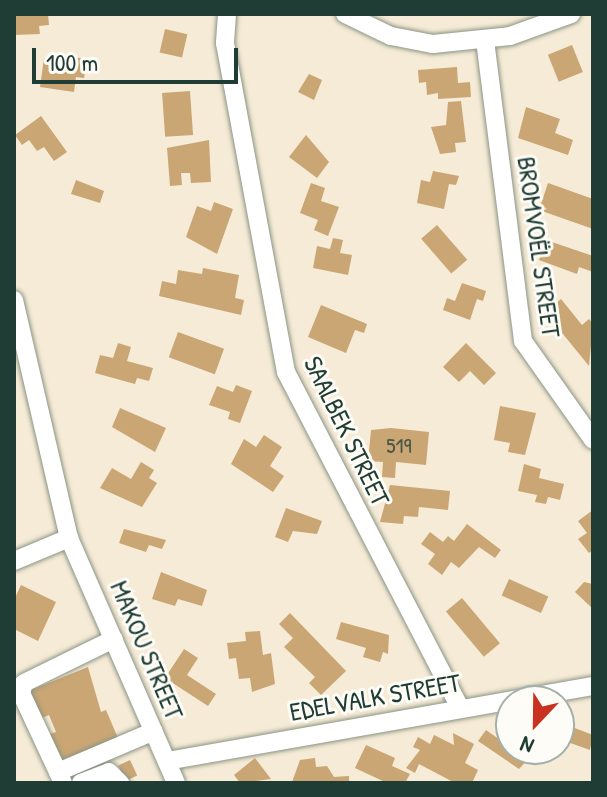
<!DOCTYPE html>
<html>
<head>
<meta charset="utf-8">
<style>
	body { margin:0 }
	#map { position:relative; width:607px; height:797px; overflow:hidden; background:#f6ebd6; font-family:"Patrick Hand",sans-serif }
	div>[style] { position:absolute }
	[style*='--x'] { left:calc(var(--x)*1px); top:calc(var(--y)*1px); width:calc(var(--w)*1px); rotate:calc(var(--a)*1deg) }
	.building>* { inset:0; background:#caa674; transform-origin:0 0 }
	.roads { filter:drop-shadow(0 0 2px #8a9485) drop-shadow(0 0 2px #8a9485) }
	.minor>* { height:18px; margin:-9px; padding:0 9px; transform-origin:9px; border-radius:9px; background:#fff }
	span { translate:-50% -50%; white-space:nowrap; text-align:center; line-height:1.15; -webkit-text-stroke:6px #fdfcf7; paint-order:stroke }
	.number-label { font-size:22px; color:#4a5744 }
	.number-label span { -webkit-text-stroke-width:0 }
	.street-label { font-size:26px; color:#1f3d34 }
	.frame { position:absolute; inset:0; border:16px solid #1f3d34; pointer-events:none }
	.north { position:absolute; left:495px; top:685px; width:80px; height:80px; box-sizing:border-box; background:#fdfcf7; border:2px solid #a4b0a9; border-radius:50%; rotate:202deg; font-size:22px; font-weight:700; line-height:32px; text-align:center; color:#1f3d34 }
	.north::after { content:''; display:block; margin:auto; width:28px; height:36px; background:#c8321e; clip-path:polygon(50% 0,100% 100%,50% 72%,0 100%) }
	.scale { position:absolute; left:32px; top:48px; width:206px; height:36px; box-sizing:border-box; border:4px solid #1f3d34; border-top:0; padding-left:10px; font-size:24px; line-height:28px; white-space:nowrap; color:#1f3d34; -webkit-text-stroke:6px #fdfcf7; paint-order:stroke }
</style>
</head>
<body>
<div id="map">
	<div class="building">
		<div style="clip-path:polygon(14px 14px,48px 14px,49px 25px,39px 26px,40px 34px,14px 35px)"></div>
		<div style="left:165px;top:29px;width:23px;height:24px;rotate:13deg"></div>
		<div style="left:572px;top:45px;width:29px;height:26px;rotate:68deg"></div>
		<div style="clip-path:polygon(64px 56px,87px 59px,84px 78px,76px 77px,74px 92px,40px 87px,44px 58px,63px 61px)"></div>
		<div style="clip-path:polygon(457px 67px,458px 83px,470px 82px,471px 97px,438px 99px,438px 93px,427px 95px,426px 82px,419px 83px,418px 70px)"></div>
		<div style="clip-path:polygon(309px 74px,322px 80px,314px 100px,298px 92px)"></div>
		<div style="left:190px;top:91px;width:44px;height:28px;rotate:86deg"></div>
		<div style="clip-path:polygon(461px 101px,466px 142px,455px 143px,456px 152px,440px 154px,431px 127px,446px 125px,448px 102px)"></div>
		<div style="clip-path:polygon(526px 107px,560px 119px,555px 133px,573px 140px,568px 155px,518px 138px)"></div>
		<div style="clip-path:polygon(41px 116px,67px 152px,54px 161px,44px 147px,37px 151px,29px 140px,22px 145px,15px 135px)"></div>
		<div style="clip-path:polygon(306px 135px,329px 162px,317px 178px,289px 157px)"></div>
		<div style="clip-path:polygon(209px 140px,211px 182px,191px 183px,190px 173px,181px 173px,182px 185px,170px 186px,167px 148px)"></div>
		<div style="clip-path:polygon(433px 171px,459px 176px,456px 185px,449px 184px,444px 209px,417px 203px,421px 180px,430px 182px)"></div>
		<div style="clip-path:polygon(76px 180px,104px 191px,100px 203px,71px 194px)"></div>
		<div style="clip-path:polygon(311px 183px,325px 188px,321px 201px,339px 207px,328px 236px,314px 230px,318px 220px,300px 213px)"></div>
		<div style="clip-path:polygon(548px 183px,593px 199px,593px 229px,539px 210px)"></div>
		<div style="clip-path:polygon(214px 202px,233px 209px,217px 254px,186px 237px,197px 206px,211px 211px)"></div>
		<div style="left:437px;top:225px;width:46px;height:21px;rotate:49deg"></div>
		<div style="clip-path:polygon(333px 238px,343px 240px,340px 253px,352px 255px,348px 275px,313px 268px,317px 246px,330px 249px)"></div>
		<div style="clip-path:polygon(546px 240px,593px 256px,593px 272px,579px 267px,577px 274px,539px 260px)"></div>
		<div style="clip-path:polygon(203px 268px,239px 275px,235px 298px,244px 300px,241px 315px,159px 296px,162px 281px,176px 284px,178px 270px,202px 274px)"></div>
		<div style="clip-path:polygon(462px 283px,486px 291px,483px 301px,477px 299px,470px 320px,443px 310px,447px 298px,455px 301px)"></div>
		<div style="clip-path:polygon(561px 299px,582px 325px,589px 319px,593px 324px,589px 366px,545px 312px)"></div>
		<div style="clip-path:polygon(321px 305px,367px 324px,364px 333px,355px 330px,346px 353px,308px 337px)"></div>
		<div style="left:178px;top:332px;width:49px;height:27px;rotate:20deg"></div>
		<div style="clip-path:polygon(118px 343px,131px 347px,127px 361px,153px 368px,149px 381px,137px 378px,135px 384px,95px 373px,100px 355px,113px 358px)"></div>
		<div style="clip-path:polygon(466px 343px,496px 373px,484px 385px,470px 371px,459px 382px,443px 367px)"></div>
		<div style="clip-path:polygon(236px 385px,252px 391px,240px 423px,228px 419px,230px 412px,209px 405px,217px 386px,233px 392px)"></div>
		<div style="clip-path:polygon(500px 406px,536px 413px,525px 455px,508px 452px,510px 443px,494px 440px)"></div>
		<div style="clip-path:polygon(120px 408px,166px 428px,155px 452px,112px 427px)"></div>
		<div style="clip-path:polygon(391px 428px,429px 432px,426px 465px,396px 462px,395px 478px,382px 477px,383px 462px,368px 461px,371px 430px)"></div>
		<div style="clip-path:polygon(264px 435px,282px 447px,270px 466px,284px 476px,273px 492px,231px 464px,244px 439px,256px 447px)"></div>
		<div style="clip-path:polygon(141px 462px,154px 470px,149px 478px,157px 483px,142px 507px,100px 488px,112px 468px,131px 479px)"></div>
		<div style="clip-path:polygon(524px 464px,541px 469px,539px 478px,564px 484px,560px 500px,548px 497px,546px 504px,535px 502px,537px 495px,518px 491px)"></div>
		<div style="clip-path:polygon(390px 485px,450px 491px,448px 510px,419px 507px,418px 517px,404px 516px,403px 524px,380px 522px)"></div>
		<div style="clip-path:polygon(286px 508px,322px 521px,317px 534px,293px 531px,288px 542px,275px 537px)"></div>
		<div style="clip-path:polygon(593px 510px,593px 550px,589px 553px,578px 539px,587px 533px,578px 521px)"></div>
		<div style="clip-path:polygon(467px 524px,501px 550px,495px 558px,479px 547px,459px 568px,451px 562px,442px 575px,428px 564px,435px 554px,421px 544px,430px 532px,443px 542px,448px 536px,454px 541px)"></div>
		<div style="clip-path:polygon(124px 529px,166px 540px,162px 549px,149px 545px,146px 552px,119px 543px)"></div>
		<div style="clip-path:polygon(161px 572px,207px 590px,202px 606px,178px 599px,175px 606px,152px 599px)"></div>
		<div style="left:509px;top:579px;width:43px;height:18px;rotate:24deg"></div>
		<div style="clip-path:polygon(584px 582px,593px 584px,593px 609px,575px 592px)"></div>
		<div style="clip-path:polygon(21px 585px,56px 602px,38px 641px,14px 629px,14px 600px)"></div>
		<div style="left:462px;top:598px;width:59px;height:21px;rotate:50deg"></div>
		<div style="clip-path:polygon(290px 613px,346px 671px,321px 695px,309px 683px,315px 677px,284px 647px,293px 638px,279px 624px)"></div>
		<div style="clip-path:polygon(341px 622px,389px 635px,388px 654px,383px 652px,380px 662px,363px 657px,366px 648px,336px 639px)"></div>
		<div style="clip-path:polygon(260px 631px,263px 655px,271px 653px,275px 684px,252px 692px,250px 678px,239px 679px,236px 658px,229px 659px,227px 643px,246px 641px,245px 632px)"></div>
		<div style="clip-path:polygon(184px 649px,198px 658px,187px 675px,216px 694px,208px 706px,165px 678px)"></div>
		<div style="clip-path:polygon(88px 667px,101px 712px,106px 710px,118px 738px,54px 763px,44px 736px,56px 732px,49px 715px,37px 720px,26px 692px)"></div>
		<div style="clip-path:polygon(559px 722px,593px 735px,590px 750px,559px 739px)"></div>
		<div style="clip-path:polygon(486px 730px,506px 744px,511px 736px,511px 749px,538px 749px,519px 769px,478px 741px)"></div>
		<div style="clip-path:polygon(453px 733px,474px 744px,465px 763px,478px 770px,472px 783px,455px 783px,419px 764px,415px 773px,406px 768px,420px 750px,413px 747px,418px 737px,430px 744px,434px 735px,454px 745px)"></div>
		<div style="clip-path:polygon(366px 745px,395px 758px,392px 766px,410px 774px,405px 783px,387px 783px,355px 768px)"></div>
		<div style="clip-path:polygon(255px 758px,271px 779px,240px 783px,234px 775px)"></div>
		<div style="clip-path:polygon(315px 758px,316px 767px,327px 766px,334px 777px,349px 776px,349px 783px,292px 782px,300px 760px)"></div>
		<div style="left:130px;top:760px;width:17px;height:13px;rotate:65deg"></div>
	</div>
	<div class="roads">
		<div class="minor">
			<div style="--x:227;--y:14;--w:29;--a:94"></div>
			<div style="--x:225;--y:43;--w:335;--a:79.5"></div>
			<div style="--x:286;--y:372;--w:378;--a:62.6"></div>
			<div style="--x:345;--y:14;--w:51;--a:25.6"></div>
			<div style="--x:391;--y:36;--w:43;--a:10.8"></div>
			<div style="--x:433;--y:44;--w:77;--a:-5.9"></div>
			<div style="--x:510;--y:36;--w:65;--a:-19.8"></div>
			<div style="--x:485;--y:40;--w:303;--a:82.8"></div>
			<div style="--x:523;--y:341;--w:121;--a:54.7"></div>
			<div style="--x:14;--y:300;--w:244;--a:77"></div>
			<div style="--x:69;--y:538;--w:267;--a:66.4"></div>
			<div style="--x:14;--y:561;--w:60;--a:-22.7"></div>
			<div style="--x:167;--y:761;--w:433;--a:-10"></div>
			<div style="--x:58;--y:772;--w:104;--a:-23.1"></div>
			<div style="--x:63;--y:783;--w:99;--a:-115"></div>
			<div style="--x:21;--y:693;--w:10;--a:-73"></div>
			<div style="--x:24;--y:683;--w:100;--a:-26.1"></div>
			<div style="--x:81;--y:783;--w:30;--a:-21"></div>
			<div style="--x:109;--y:772;--w:16;--a:45"></div>
		</div>
	</div>
	<div class="number-label">
		<span style="left:399px;top:446px">519</span>
	</div>
	<div class="street-label">
		<span style="left:539px;top:247px;rotate:82deg">BROMVOËL STREET</span>
		<span style="left:347px;top:431px;rotate:64deg">SAALBEK STREET</span>
		<span style="left:147px;top:650px;rotate:67deg">MAKOU STREET</span>
		<span style="left:375px;top:697px;rotate:-10deg">EDELVALK STREET</span>
	</div>
	<div class="frame"></div>
	<div class="north">N</div>
	<div class="scale">100 m</div>
</div>
</body>
</html>
